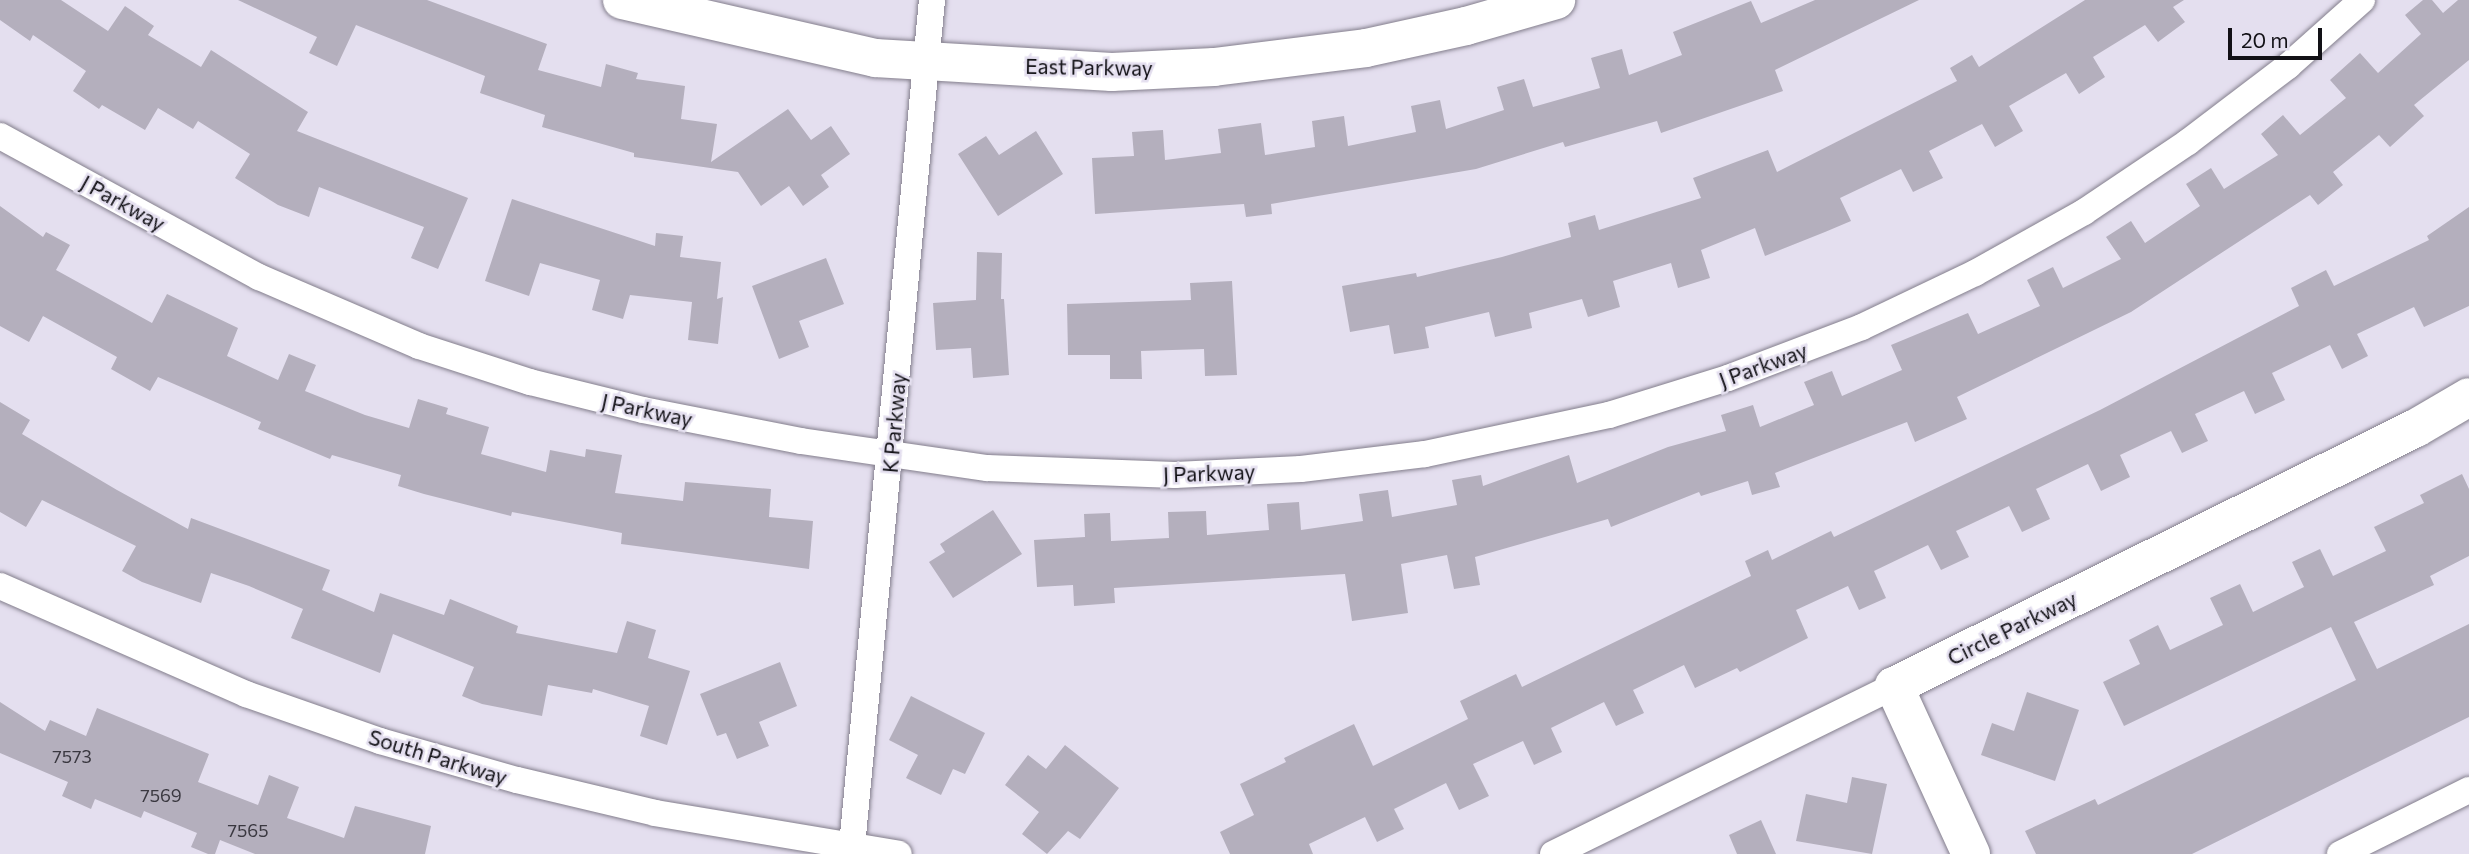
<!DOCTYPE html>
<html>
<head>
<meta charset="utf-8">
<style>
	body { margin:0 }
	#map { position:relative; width:2469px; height:854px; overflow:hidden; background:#e4dfef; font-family:Commissioner,sans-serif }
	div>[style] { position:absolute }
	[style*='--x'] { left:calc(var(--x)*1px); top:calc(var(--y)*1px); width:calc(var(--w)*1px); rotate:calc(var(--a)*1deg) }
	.building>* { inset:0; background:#b4afbd }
	.roads { filter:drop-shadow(0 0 2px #837e8c) drop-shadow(0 0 2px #837e8c) }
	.street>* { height:26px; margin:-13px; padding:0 13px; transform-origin:13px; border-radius:13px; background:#fff }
	.secondary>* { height:38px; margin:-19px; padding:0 19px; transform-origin:19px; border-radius:19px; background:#fff }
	span { translate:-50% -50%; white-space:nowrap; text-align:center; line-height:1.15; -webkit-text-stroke:5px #e4dfef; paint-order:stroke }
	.number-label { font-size:18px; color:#3a3840 }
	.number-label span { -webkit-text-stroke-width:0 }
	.street-label { font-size:21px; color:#121116 }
	.scale { position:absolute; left:2228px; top:28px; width:94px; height:32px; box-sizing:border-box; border:4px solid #121116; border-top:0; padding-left:9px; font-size:21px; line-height:24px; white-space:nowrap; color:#121116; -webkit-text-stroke:5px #e4dfef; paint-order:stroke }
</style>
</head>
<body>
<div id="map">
	<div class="building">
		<div style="clip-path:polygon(0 0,61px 0,108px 31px,125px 6px,154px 26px,148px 35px,201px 67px,211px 50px,308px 112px,297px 131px,468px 198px,438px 269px,411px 258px,424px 227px,319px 187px,309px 217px,278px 205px,235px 178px,250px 154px,198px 121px,193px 129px,158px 108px,145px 130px,102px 105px,99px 109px,73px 91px,86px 71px,33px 35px,30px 41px,0 20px)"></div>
		<div style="clip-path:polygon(238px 0,427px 0,547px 44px,538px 70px,601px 87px,606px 64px,638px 73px,636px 79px,685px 86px,681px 119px,717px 124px,711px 162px,788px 109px,811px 140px,831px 126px,850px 154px,821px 175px,829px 187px,803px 206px,789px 186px,761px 206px,738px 172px,634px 157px,634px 153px,542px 127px,545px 115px,480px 93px,485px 76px,356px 25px,337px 66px,309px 53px,317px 37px)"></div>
		<div style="clip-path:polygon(1815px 0,1919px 0,1775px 70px,1783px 91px,1661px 133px,1657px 121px,1565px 147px,1563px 142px,1476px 169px,1271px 204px,1272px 214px,1246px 217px,1244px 204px,1095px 214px,1092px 158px,1134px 156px,1132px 132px,1163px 130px,1165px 160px,1221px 153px,1218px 129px,1261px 123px,1265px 155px,1315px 147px,1312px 121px,1344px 116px,1348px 146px,1416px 132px,1411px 106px,1440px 100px,1446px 129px,1504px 110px,1497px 87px,1524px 79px,1533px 107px,1600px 88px,1591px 58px,1622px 49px,1629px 75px,1682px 55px,1673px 32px,1751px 1px,1761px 23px)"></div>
		<div style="clip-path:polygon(2085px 0,2184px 0,2173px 7px,2185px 22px,2158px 42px,2145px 25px,2093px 57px,2105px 77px,2079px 94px,2066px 73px,2009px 106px,2023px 131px,1995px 147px,1982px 124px,1929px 151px,1943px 178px,1913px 192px,1901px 169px,1840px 198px,1851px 221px,1825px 232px,1765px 256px,1755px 228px,1701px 250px,1710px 278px,1678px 288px,1671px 263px,1613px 281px,1620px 307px,1588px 317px,1582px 299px,1529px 313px,1532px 328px,1495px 337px,1489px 312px,1425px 327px,1429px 348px,1394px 354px,1389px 325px,1350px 332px,1342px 286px,1416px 273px,1417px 277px,1502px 257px,1571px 237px,1568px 223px,1595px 215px,1599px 230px,1701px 198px,1693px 178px,1768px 150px,1777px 172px,1957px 81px,1950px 68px,1972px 55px,1979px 67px)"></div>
		<div style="clip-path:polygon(2423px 0,2432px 0,2443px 13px,2458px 0,2469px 0,2469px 60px,2414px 105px,2424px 116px,2390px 147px,2379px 135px,2333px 172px,2343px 185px,2318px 205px,2310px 195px,2131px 312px,1957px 397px,1967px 419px,1915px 442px,1907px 422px,1775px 473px,1780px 487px,1752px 495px,1748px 481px,1701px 496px,1699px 492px,1611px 527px,1608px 519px,1475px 557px,1480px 585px,1454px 589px,1447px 555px,1401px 564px,1408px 613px,1352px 621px,1345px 574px,1114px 588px,1115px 603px,1074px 606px,1073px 585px,1037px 587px,1034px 540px,1085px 537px,1084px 514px,1110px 513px,1111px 541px,1169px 538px,1168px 512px,1206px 511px,1207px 535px,1269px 530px,1267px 504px,1299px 502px,1301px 530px,1363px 521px,1359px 494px,1388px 490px,1392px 517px,1457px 505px,1452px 480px,1481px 475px,1483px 486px,1569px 455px,1577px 483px,1668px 447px,1726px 431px,1721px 415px,1753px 405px,1760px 427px,1814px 405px,1804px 382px,1832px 371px,1842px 396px,1902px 370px,1891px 345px,1968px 313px,1978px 334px,2040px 306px,2027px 280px,2053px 267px,2063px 288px,2121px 259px,2106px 237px,2131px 221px,2145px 243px,2200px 206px,2186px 184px,2211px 168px,2224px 189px,2278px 155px,2261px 134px,2283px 115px,2300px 135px,2346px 98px,2330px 80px,2360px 53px,2378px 73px,2421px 34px,2405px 15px)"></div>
		<div style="clip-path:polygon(1036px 131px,1063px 174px,998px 216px,958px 154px,986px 136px,999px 155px)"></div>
		<div style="clip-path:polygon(512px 199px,655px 246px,656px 233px,683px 236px,680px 257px,721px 262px,717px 299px,723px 297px,718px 344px,688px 340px,692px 302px,630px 295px,623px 319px,592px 310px,600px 280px,540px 263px,529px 296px,485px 281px)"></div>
		<div style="clip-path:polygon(0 206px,43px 237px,46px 232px,70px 245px,56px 270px,152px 323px,167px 294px,238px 328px,227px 356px,278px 380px,289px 354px,316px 365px,305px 391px,365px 415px,409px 428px,418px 399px,448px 408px,446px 414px,489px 427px,481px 454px,546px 472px,550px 450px,585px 457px,586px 449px,622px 455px,615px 493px,683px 501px,685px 482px,771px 489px,769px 517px,813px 521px,809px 569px,621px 544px,622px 533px,512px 512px,511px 516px,424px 494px,398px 486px,401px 475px,332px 455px,330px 459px,258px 429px,261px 422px,158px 377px,150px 391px,111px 369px,117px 357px,43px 316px,29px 342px,0 326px)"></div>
		<div style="clip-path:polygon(2469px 207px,2469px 306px,2424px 327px,2414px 307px,2357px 334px,2368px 356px,2342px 369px,2330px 345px,2272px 373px,2285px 400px,2255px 414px,2244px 391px,2195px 414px,2208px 441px,2182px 453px,2171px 431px,2120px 455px,2130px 477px,2101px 491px,2088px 464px,2036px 489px,2050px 519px,2022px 532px,2009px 506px,1956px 531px,1969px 557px,1941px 570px,1928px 545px,1874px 571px,1886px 598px,1859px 610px,1848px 586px,1796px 610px,1808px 638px,1740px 672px,1737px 668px,1695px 688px,1684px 665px,1633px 690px,1644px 713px,1616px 726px,1604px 702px,1551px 728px,1562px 752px,1534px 765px,1523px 741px,1473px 764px,1489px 796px,1459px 810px,1446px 783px,1394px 809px,1404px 829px,1377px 842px,1365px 817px,1309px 844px,1313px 854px,1230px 854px,1220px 832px,1254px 815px,1240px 784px,1286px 762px,1284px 758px,1354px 724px,1373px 766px,1468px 719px,1460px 701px,1516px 674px,1522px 687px,1751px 576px,1745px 561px,1768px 550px,1772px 560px,1831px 531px,1834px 537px,2100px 410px,2299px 306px,2291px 288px,2326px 270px,2334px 286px,2429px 240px,2427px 236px)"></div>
		<div style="clip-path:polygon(977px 252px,1002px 253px,1001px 299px,1004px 299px,1009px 375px,973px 378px,971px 348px,936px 350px,933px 303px,976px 300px)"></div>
		<div style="clip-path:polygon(826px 258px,844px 304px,799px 321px,809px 347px,779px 359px,752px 286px)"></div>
		<div style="clip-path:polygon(1232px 281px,1237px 375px,1205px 376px,1204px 349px,1141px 351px,1142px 379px,1110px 379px,1110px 355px,1068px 355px,1067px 304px,1191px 300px,1190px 283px)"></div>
		<div style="clip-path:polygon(0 402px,30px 420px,22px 434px,117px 490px,188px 529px,191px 518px,330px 570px,322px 590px,374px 612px,380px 593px,444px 615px,450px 599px,518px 626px,516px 633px,617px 653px,627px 621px,656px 630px,648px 658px,690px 671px,667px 745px,640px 736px,649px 706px,593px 689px,592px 693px,548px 685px,542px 716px,482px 704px,462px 696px,474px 667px,393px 634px,380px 673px,291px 638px,303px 609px,249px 586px,211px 573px,201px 603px,142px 582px,122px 571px,136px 546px,42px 500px,26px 527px,0 512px)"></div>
		<div style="clip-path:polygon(2462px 474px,2469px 489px,2469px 556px,2430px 576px,2434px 585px,2354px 622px,2377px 669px,2469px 624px,2469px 717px,2192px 854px,2036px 854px,2025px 831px,2095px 799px,2098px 805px,2356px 680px,2331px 627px,2124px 726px,2103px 682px,2140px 664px,2129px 640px,2158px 625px,2170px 650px,2223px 625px,2210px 598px,2240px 584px,2253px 612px,2304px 587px,2292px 562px,2320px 549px,2333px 576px,2386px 551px,2374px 527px,2424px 503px,2420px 495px)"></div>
		<div style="clip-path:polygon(993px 510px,1022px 554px,953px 598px,929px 562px,945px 552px,940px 544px)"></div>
		<div style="clip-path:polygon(780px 662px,797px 706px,759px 722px,769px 746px,737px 759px,726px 733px,717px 736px,700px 694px)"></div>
		<div style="clip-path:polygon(2027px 692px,2079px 710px,2055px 781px,1981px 755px,1992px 723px,2014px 731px)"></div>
		<div style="clip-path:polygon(911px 696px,985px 733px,965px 774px,953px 769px,941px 795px,906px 778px,918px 755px,889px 740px)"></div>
		<div style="clip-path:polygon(0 702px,45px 731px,50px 720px,86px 736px,97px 708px,209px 754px,198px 782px,258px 805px,269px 775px,299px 787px,287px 818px,344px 838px,355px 806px,431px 826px,425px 854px,255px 854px,220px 840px,215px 854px,208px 854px,191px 847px,197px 833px,144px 811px,141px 818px,95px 799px,91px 809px,62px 796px,68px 782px,0 753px)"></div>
		<div style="clip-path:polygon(1065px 745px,1119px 788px,1080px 839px,1068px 831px,1047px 854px,1022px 834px,1039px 812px,1005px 785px,1028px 755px,1046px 769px)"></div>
		<div style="clip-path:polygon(1852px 777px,1887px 784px,1872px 854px,1796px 841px,1806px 794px,1847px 803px)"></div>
		<div style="clip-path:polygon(1761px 820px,1776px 854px,1737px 854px,1729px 835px)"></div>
	</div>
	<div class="roads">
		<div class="street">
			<div style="--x:0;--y:136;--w:295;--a:28.6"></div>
			<div style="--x:259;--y:277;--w:174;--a:23.3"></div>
			<div style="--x:419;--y:346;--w:117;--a:18"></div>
			<div style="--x:530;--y:382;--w:116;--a:13.9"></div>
			<div style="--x:643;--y:410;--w:161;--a:11.1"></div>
			<div style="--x:801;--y:441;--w:188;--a:8.3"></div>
			<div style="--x:987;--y:468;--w:188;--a:2.1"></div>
			<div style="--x:1175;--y:475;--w:126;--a:-2.7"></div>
			<div style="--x:1301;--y:469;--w:125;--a:-6.9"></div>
			<div style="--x:1425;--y:454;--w:188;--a:-12"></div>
			<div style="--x:1609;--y:415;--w:125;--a:-17.3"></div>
			<div style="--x:1728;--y:378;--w:143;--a:-20.8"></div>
			<div style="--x:1862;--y:327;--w:125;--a:-25.5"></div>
			<div style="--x:1975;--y:273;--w:125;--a:-29.2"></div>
			<div style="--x:2084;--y:212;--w:125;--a:-33.9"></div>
			<div style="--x:2188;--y:142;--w:126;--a:-37.2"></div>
			<div style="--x:2288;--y:66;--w:99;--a:-41.7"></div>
			<div style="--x:0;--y:586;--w:269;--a:23.7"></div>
			<div style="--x:246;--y:694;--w:142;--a:19.3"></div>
			<div style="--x:380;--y:741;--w:142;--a:15.9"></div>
			<div style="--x:517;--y:780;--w:142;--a:13.4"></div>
			<div style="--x:655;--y:813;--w:247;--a:9.5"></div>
			<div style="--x:852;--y:846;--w:850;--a:-84.6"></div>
			<div style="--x:1553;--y:854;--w:380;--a:-26.2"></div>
			<div style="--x:2340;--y:854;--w:144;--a:-26.4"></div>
		</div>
		<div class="secondary">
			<div style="--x:622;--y:0;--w:260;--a:12.9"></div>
			<div style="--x:875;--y:58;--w:237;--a:3.4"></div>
			<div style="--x:1112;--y:72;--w:102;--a:-2.8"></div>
			<div style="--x:1214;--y:67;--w:153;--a:-7.1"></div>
			<div style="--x:1366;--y:48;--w:102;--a:-12.4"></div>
			<div style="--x:1466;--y:26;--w:94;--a:-16.1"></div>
			<div style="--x:1971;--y:854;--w:185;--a:-114.6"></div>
			<div style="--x:1894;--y:686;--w:582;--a:-26.3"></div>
			<div style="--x:2416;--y:428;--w:61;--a:-30.3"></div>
		</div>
	</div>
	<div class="number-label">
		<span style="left:72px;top:756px">7573</span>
		<span style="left:161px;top:795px">7569</span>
		<span style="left:248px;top:830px">7565</span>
	</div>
	<div class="street-label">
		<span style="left:1089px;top:67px;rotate:1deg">East Parkway</span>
		<span style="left:123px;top:203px;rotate:29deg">J Parkway</span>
		<span style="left:1763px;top:365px;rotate:-20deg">J Parkway</span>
		<span style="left:647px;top:410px;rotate:12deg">J Parkway</span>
		<span style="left:894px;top:423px;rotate:-85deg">K Parkway</span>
		<span style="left:1209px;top:473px;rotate:-2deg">J Parkway</span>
		<span style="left:2012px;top:628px;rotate:-26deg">Circle Parkway</span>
		<span style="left:438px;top:757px;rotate:17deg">South Parkway</span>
	</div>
	<div class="scale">20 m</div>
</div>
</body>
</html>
